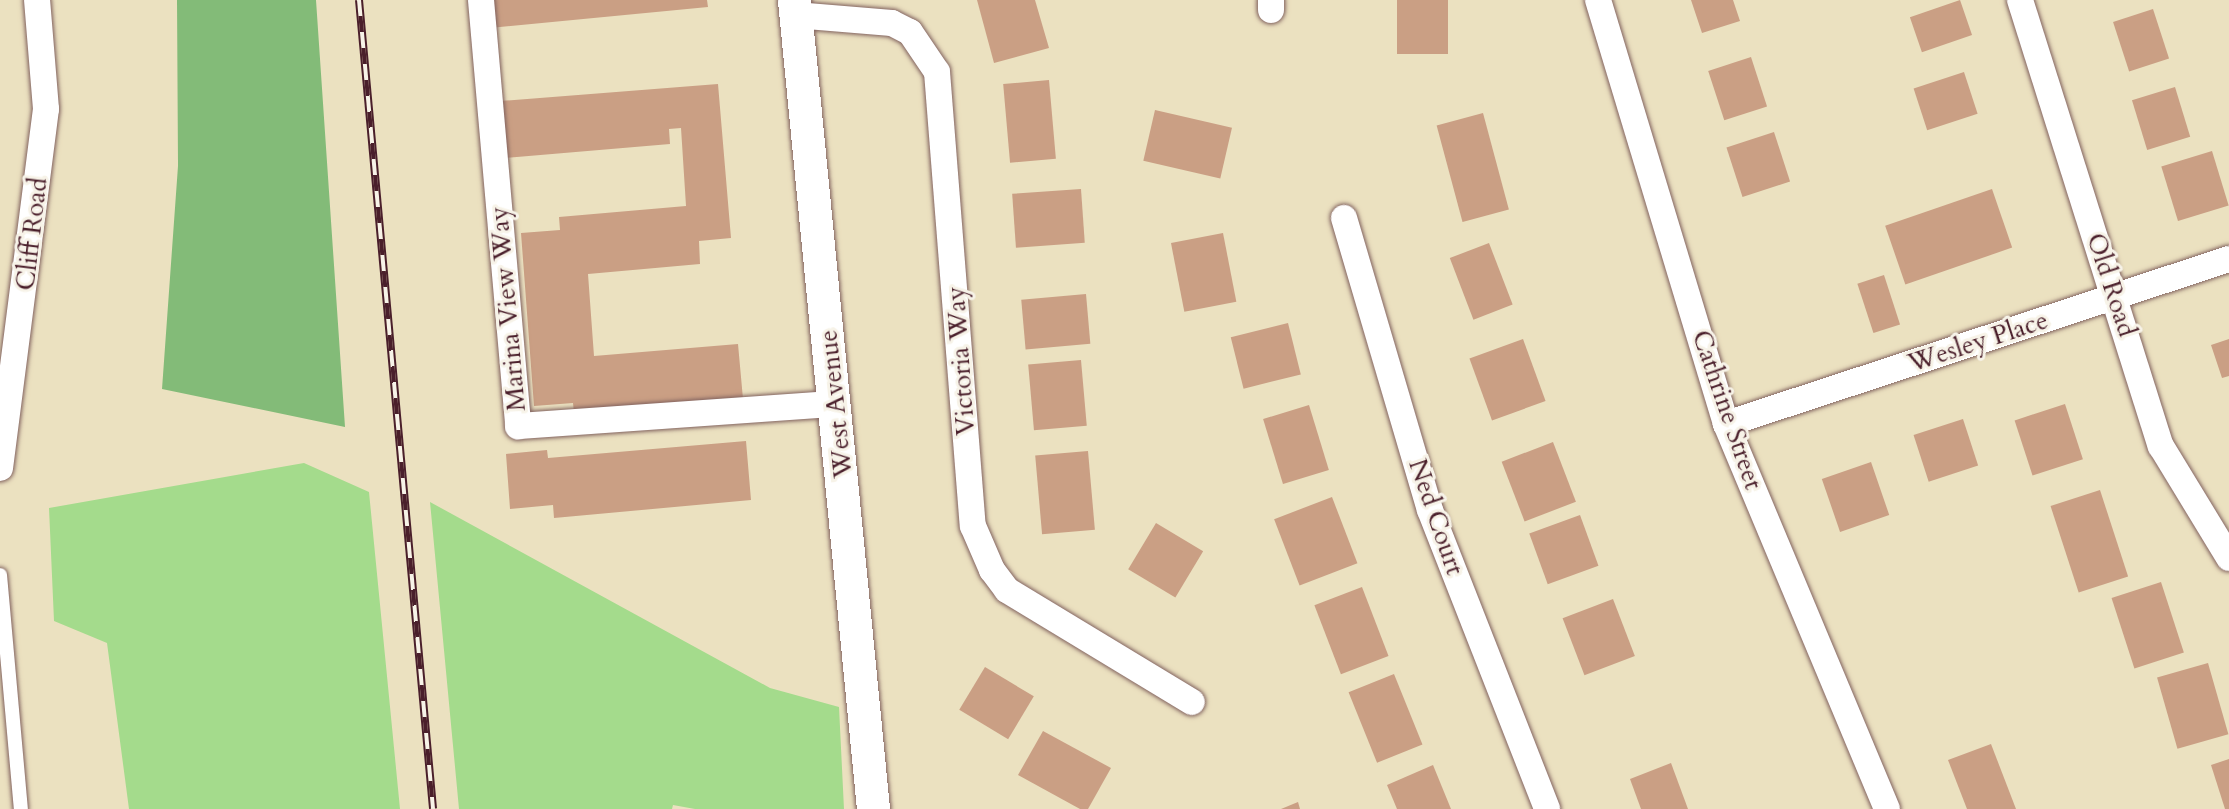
<!DOCTYPE html>
<html>
<head>
<meta charset="utf-8">
<style>
	body { margin:0 }
	#map { position:relative; width:2229px; height:809px; overflow:hidden; background:#ebe1c0; font-family:Cardo,serif }
	div>[style] { position:absolute }
	[style*='--x'] { left:calc(var(--x)*1px); top:calc(var(--y)*1px); width:calc(var(--w)*1px); rotate:calc(var(--a)*1deg) }
	.green>* { inset:0; background:#a4db8c }
	.forest>* { inset:0; background:#83bb78 }
	.building>* { inset:0; background:#ca9f84; transform-origin:0 0 }
	.roads { filter:drop-shadow(0 0 2px #82635f) drop-shadow(0 0 2px #82635f) }
	.service>* { height:14px; margin:-7px; padding:0 7px; transform-origin:7px; border-radius:7px; background:#fff }
	.minor>* { height:26px; margin:-13px; padding:0 13px; transform-origin:13px; border-radius:13px; background:#fff }
	.tertiary>* { height:33px; margin:-16.5px; padding:0 16.5px; transform-origin:16.5px; border-radius:16.5px; background:#fff }
	.rail>* { height:8px; margin-top:-4px; transform-origin:0; background:repeating-linear-gradient(90deg,#f7f3e8 0 16px,#4a1f2b 0 32px); box-sizing:border-box; border-block:2px solid #4a1f2b }
	span { translate:-50% -50%; white-space:nowrap; text-align:center; line-height:1.15; -webkit-text-stroke:6px #f7f3e8; paint-order:stroke }
	.street-label { font-size:26px; color:#4a1f2b }
</style>
</head>
<body>
<div id="map">
	<div class="green">
		<div style="clip-path:polygon(304px 463px,369px 492px,400px 809px,129px 809px,107px 643px,54px 621px,49px 508px)"></div>
		<div style="clip-path:polygon(430px 502px,770px 688px,839px 707px,844px 809px,695px 809px,673px 805px,672px 809px,459px 809px)"></div>
	</div>
	<div class="forest">
		<div style="clip-path:polygon(177px 0,316px 0,345px 427px,162px 389px,178px 166px)"></div>
	</div>
	<div class="building">
		<div style="clip-path:polygon(487px 0,707px 0,708px 7px,490px 28px)"></div>
		<div style="clip-path:polygon(977px 0,1035px 0,1049px 48px,994px 63px)"></div>
		<div style="left:1397px;top:0;width:51px;height:54px"></div>
		<div style="clip-path:polygon(1691px 0,1733px 0,1740px 21px,1702px 33px)"></div>
		<div style="left:1960px;top:0;width:37px;height:53px;rotate:71deg"></div>
		<div style="left:2153px;top:9px;width:52px;height:42px;rotate:72deg"></div>
		<div style="left:1751px;top:57px;width:52px;height:45px;rotate:72deg"></div>
		<div style="left:1964px;top:72px;width:44px;height:53px;rotate:72deg"></div>
		<div style="left:1049px;top:80px;width:79px;height:46px;rotate:85deg"></div>
		<div style="clip-path:polygon(718px 84px,731px 238px,699px 241px,700px 264px,588px 274px,594px 356px,738px 344px,743px 399px,574px 413px,573px 403px,534px 406px,521px 233px,560px 230px,559px 217px,686px 206px,681px 128px,669px 129px,670px 144px,505px 158px,500px 101px)"></div>
		<div style="left:2175px;top:87px;width:52px;height:45px;rotate:73deg"></div>
		<div style="left:1155px;top:110px;width:79px;height:52px;rotate:13deg"></div>
		<div style="left:1483px;top:113px;width:100px;height:48px;rotate:75deg"></div>
		<div style="left:1774px;top:132px;width:52px;height:50px;rotate:72deg"></div>
		<div style="left:2212px;top:151px;width:57px;height:53px;rotate:73deg"></div>
		<div style="left:1081px;top:189px;width:54px;height:69px;rotate:86deg"></div>
		<div style="left:1992px;top:189px;width:62px;height:113px;rotate:71deg"></div>
		<div style="left:1223px;top:233px;width:70px;height:53px;rotate:79deg"></div>
		<div style="left:1489px;top:243px;width:66px;height:42px;rotate:69deg"></div>
		<div style="left:1884px;top:275px;width:52px;height:28px;rotate:72deg"></div>
		<div style="left:1086px;top:294px;width:50px;height:65px;rotate:85deg"></div>
		<div style="left:1288px;top:323px;width:53px;height:59px;rotate:76deg"></div>
		<div style="left:1523px;top:339px;width:66px;height:57px;rotate:70deg"></div>
		<div style="clip-path:polygon(2229px 339px,2229px 376px,2222px 378px,2211px 345px)"></div>
		<div style="left:1081px;top:360px;width:66px;height:53px;rotate:85deg"></div>
		<div style="left:2065px;top:404px;width:58px;height:53px;rotate:72deg"></div>
		<div style="left:1309px;top:405px;width:68px;height:48px;rotate:73deg"></div>
		<div style="left:1963px;top:419px;width:49px;height:52px;rotate:72deg"></div>
		<div style="clip-path:polygon(746px 441px,751px 500px,554px 518px,553px 505px,510px 509px,506px 454px,547px 450px,548px 458px)"></div>
		<div style="left:1553px;top:442px;width:64px;height:55px;rotate:69deg"></div>
		<div style="left:1088px;top:451px;width:79px;height:53px;rotate:85deg"></div>
		<div style="left:1871px;top:462px;width:56px;height:52px;rotate:71deg"></div>
		<div style="left:2100px;top:490px;width:91px;height:52px;rotate:72deg"></div>
		<div style="left:1332px;top:497px;width:71px;height:62px;rotate:69deg"></div>
		<div style="left:1580px;top:515px;width:54px;height:54px;rotate:70deg"></div>
		<div style="left:1156px;top:523px;width:55px;height:54px;rotate:31deg"></div>
		<div style="left:2161px;top:582px;width:74px;height:52px;rotate:72deg"></div>
		<div style="left:1362px;top:587px;width:74px;height:51px;rotate:69deg"></div>
		<div style="left:1613px;top:599px;width:61px;height:54px;rotate:69deg"></div>
		<div style="left:2208px;top:663px;width:74px;height:53px;rotate:74deg"></div>
		<div style="left:985px;top:667px;width:57px;height:50px;rotate:31deg"></div>
		<div style="left:1394px;top:674px;width:76px;height:49px;rotate:68deg"></div>
		<div style="clip-path:polygon(1043px 731px,1111px 768px,1088px 809px,1080px 809px,1018px 775px)"></div>
		<div style="clip-path:polygon(1991px 744px,2016px 809px,1967px 809px,1948px 760px)"></div>
		<div style="clip-path:polygon(2229px 759px,2229px 809px,2225px 809px,2211px 765px)"></div>
		<div style="clip-path:polygon(1671px 763px,1688px 809px,1641px 809px,1630px 779px)"></div>
		<div style="clip-path:polygon(1433px 765px,1451px 809px,1397px 809px,1387px 785px)"></div>
		<div style="clip-path:polygon(1298px 802px,1300px 809px,1281px 809px)"></div>
	</div>
	<div class="roads">
		<div class="service">
			<div style="--x:0;--y:575;--w:235;--a:84.9"></div>
		</div>
		<div class="minor">
			<div style="--x:481;--y:0;--w:428;--a:85"></div>
			<div style="--x:518;--y:426;--w:319;--a:-4"></div>
			<div style="--x:1271;--y:0;--w:10;--a:90"></div>
			<div style="--x:1598;--y:0;--w:443;--a:73.2"></div>
			<div style="--x:1726;--y:424;--w:417;--a:67.3"></div>
			<div style="--x:2020;--y:0;--w:468;--a:72.5"></div>
			<div style="--x:2161;--y:446;--w:131;--a:58.7"></div>
			<div style="--x:795;--y:15;--w:97;--a:4.7"></div>
			<div style="--x:892;--y:23;--w:20;--a:27"></div>
			<div style="--x:910;--y:32;--w:48;--a:56"></div>
			<div style="--x:937;--y:72;--w:455;--a:85.5"></div>
			<div style="--x:973;--y:526;--w:48;--a:66.6"></div>
			<div style="--x:992;--y:570;--w:25;--a:53"></div>
			<div style="--x:1007;--y:590;--w:216;--a:31.2"></div>
			<div style="--x:1344;--y:218;--w:304;--a:73.6"></div>
			<div style="--x:1430;--y:510;--w:321;--a:68.6"></div>
			<div style="--x:1726;--y:424;--w:529;--a:-18.16"></div>
			<div style="--x:0;--y:468;--w:362;--a:-82.7"></div>
			<div style="--x:46;--y:109;--w:109;--a:-94.7"></div>
		</div>
		<div class="tertiary">
			<div style="--x:794;--y:0;--w:813;--a:84.42"></div>
		</div>
	</div>
	<div class="rail">
		<div style="--x:359;--y:0;--w:812;--a:84.77"></div>
	</div>
	<div class="street-label">
		<span style="left:32px;top:234px;rotate:-83deg">Cliff Road</span>
		<span style="left:2111px;top:285px;rotate:72deg">Old Road</span>
		<span style="left:508px;top:309px;rotate:-95deg">Marina View Way</span>
		<span style="left:1978px;top:342px;rotate:-18deg">Wesley Place</span>
		<span style="left:961px;top:361px;rotate:-94deg">Victoria Way</span>
		<span style="left:836px;top:404px;rotate:-96deg">West Avenue</span>
		<span style="left:1727px;top:410px;rotate:71deg">Cathrine Street</span>
		<span style="left:1436px;top:517px;rotate:71deg">Ned Court</span>
	</div>
</div>
</body>
</html>
